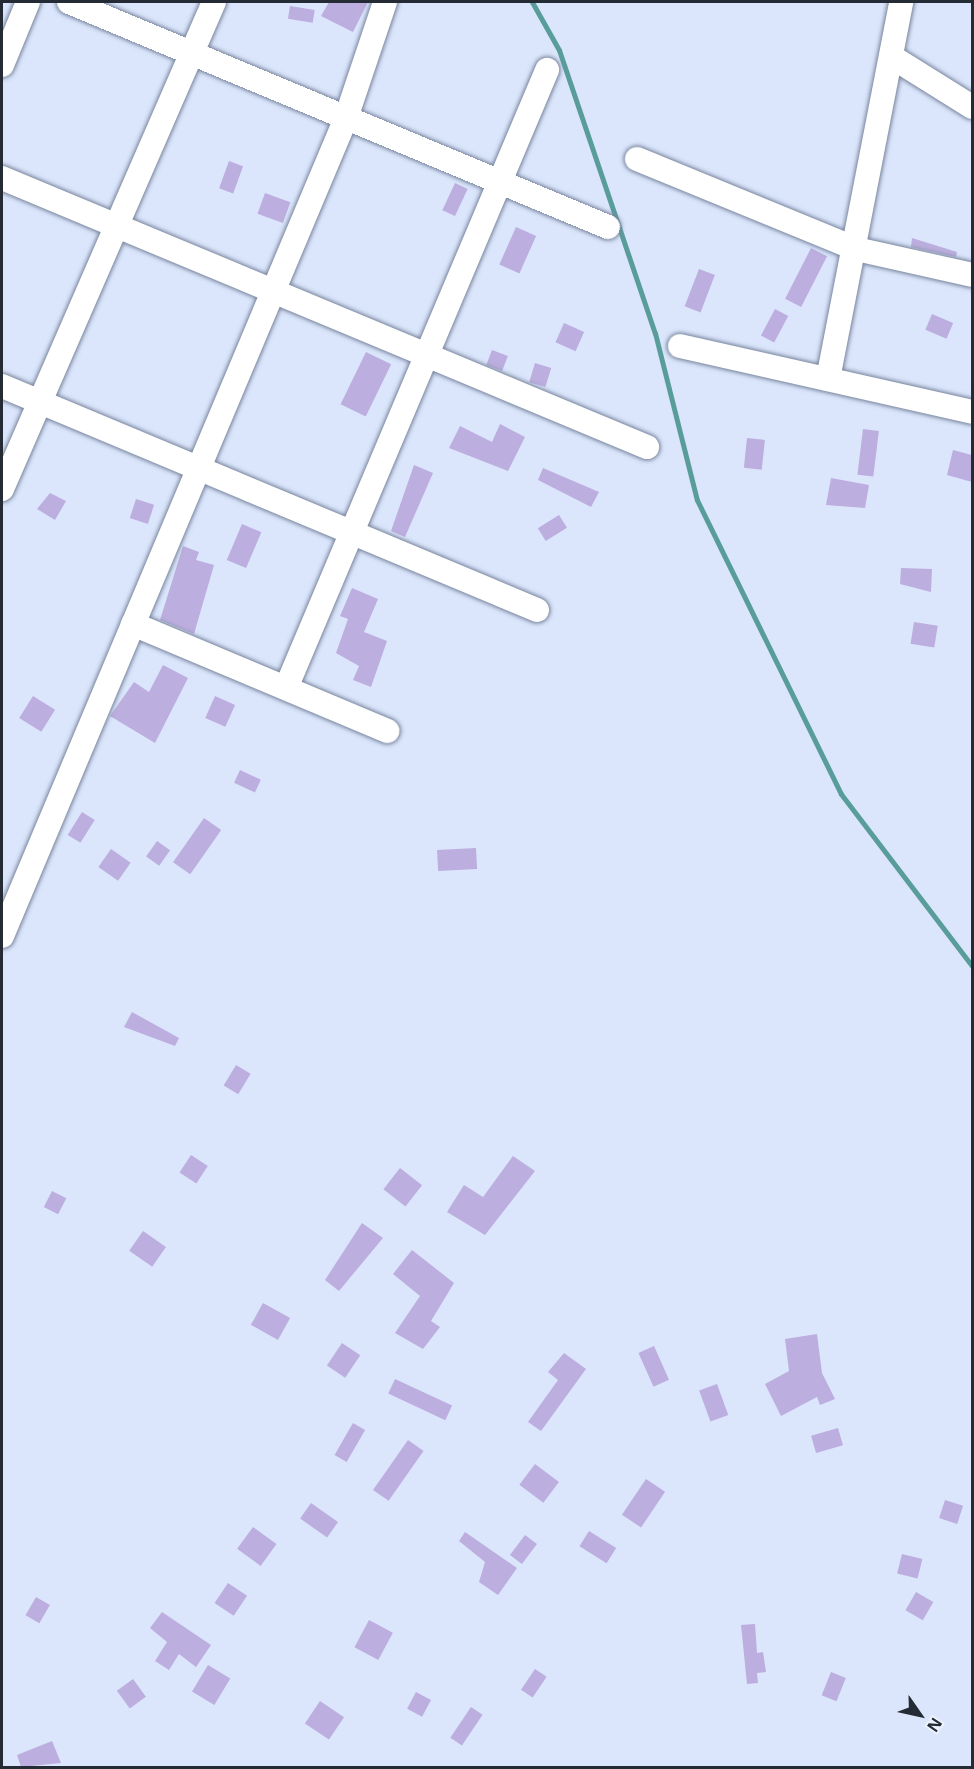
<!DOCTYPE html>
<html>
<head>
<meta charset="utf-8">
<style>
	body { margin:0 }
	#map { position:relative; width:974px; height:1769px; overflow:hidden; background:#dbe6fc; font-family:"Noto Sans",sans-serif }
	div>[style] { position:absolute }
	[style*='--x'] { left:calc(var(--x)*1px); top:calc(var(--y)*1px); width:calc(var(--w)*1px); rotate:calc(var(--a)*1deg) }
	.stream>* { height:5px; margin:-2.5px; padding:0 2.5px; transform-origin:2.5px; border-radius:2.5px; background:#599d9b }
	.building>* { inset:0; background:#bcaede; transform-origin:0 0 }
	.roads { filter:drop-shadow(0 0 2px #78859d) drop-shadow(0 0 2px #78859d) }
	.minor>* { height:24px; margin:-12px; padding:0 12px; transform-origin:12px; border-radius:12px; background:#fff }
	span { translate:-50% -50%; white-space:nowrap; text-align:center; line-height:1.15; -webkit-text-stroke:6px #edf3fe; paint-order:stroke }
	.frame { position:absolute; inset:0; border:3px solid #252b35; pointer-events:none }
	.north { position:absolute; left:890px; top:1685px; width:60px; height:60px; -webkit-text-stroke:4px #edf3fe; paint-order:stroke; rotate:124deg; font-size:16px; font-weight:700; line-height:24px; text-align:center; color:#252b35 }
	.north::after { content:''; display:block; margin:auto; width:21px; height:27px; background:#252b35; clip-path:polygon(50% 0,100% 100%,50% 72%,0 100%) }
</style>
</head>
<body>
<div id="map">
	<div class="stream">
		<div style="--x:532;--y:2;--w:55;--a:60.6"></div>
		<div style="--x:559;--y:50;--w:299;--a:71.3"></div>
		<div style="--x:655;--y:333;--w:172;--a:75.9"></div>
		<div style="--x:697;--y:500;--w:327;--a:63.9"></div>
		<div style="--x:841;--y:794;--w:216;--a:52.7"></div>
	</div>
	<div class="building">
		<div style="clip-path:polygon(329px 2px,368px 2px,353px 32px,321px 16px)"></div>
		<div style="left:290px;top:6px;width:25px;height:13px;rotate:9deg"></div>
		<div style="left:229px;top:161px;width:15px;height:29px;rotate:20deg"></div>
		<div style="left:455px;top:183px;width:14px;height:30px;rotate:25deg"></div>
		<div style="left:265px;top:193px;width:27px;height:22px;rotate:20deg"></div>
		<div style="left:516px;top:227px;width:22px;height:41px;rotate:24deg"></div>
		<div style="clip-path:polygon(912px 238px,957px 252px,956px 257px,911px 247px)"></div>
		<div style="left:811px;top:248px;width:18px;height:57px;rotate:27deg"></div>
		<div style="left:699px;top:269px;width:17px;height:40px;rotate:21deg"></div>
		<div style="left:775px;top:309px;width:15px;height:30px;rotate:28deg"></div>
		<div style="left:932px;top:314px;width:23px;height:17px;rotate:23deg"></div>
		<div style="left:564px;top:323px;width:22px;height:21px;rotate:24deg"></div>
		<div style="left:492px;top:350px;width:17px;height:16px;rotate:21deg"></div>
		<div style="left:366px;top:352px;width:28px;height:58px;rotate:26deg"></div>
		<div style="left:535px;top:363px;width:17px;height:20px;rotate:17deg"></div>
		<div style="clip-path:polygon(500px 424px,525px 437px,508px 471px,449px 448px,460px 426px,492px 442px)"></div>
		<div style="left:863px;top:429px;width:16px;height:46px;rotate:7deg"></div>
		<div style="left:747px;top:438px;width:18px;height:30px;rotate:6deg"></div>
		<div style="clip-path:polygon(953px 450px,972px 455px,972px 482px,947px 475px)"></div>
		<div style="clip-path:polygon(414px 465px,433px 473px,405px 537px,391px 531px)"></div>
		<div style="clip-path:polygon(543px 468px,599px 492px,591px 507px,538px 480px)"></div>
		<div style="clip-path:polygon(831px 478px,869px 485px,865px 508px,826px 505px)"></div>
		<div style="clip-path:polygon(50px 493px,66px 501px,55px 520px,37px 509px)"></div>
		<div style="left:136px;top:499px;width:19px;height:20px;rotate:18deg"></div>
		<div style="left:559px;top:515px;width:15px;height:25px;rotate:58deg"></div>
		<div style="left:242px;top:524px;width:21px;height:39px;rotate:23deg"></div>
		<div style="clip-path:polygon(183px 546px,199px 552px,196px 560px,214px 565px,194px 634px,160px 620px)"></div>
		<div style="clip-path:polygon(901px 568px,932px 569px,931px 592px,900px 584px)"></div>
		<div style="clip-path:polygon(352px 588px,378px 599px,364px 632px,387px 641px,371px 687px,353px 680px,359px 666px,336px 653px,348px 619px,340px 616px)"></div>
		<div style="left:914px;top:622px;width:24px;height:22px;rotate:9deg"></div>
		<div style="clip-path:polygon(163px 665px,188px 678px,155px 743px,110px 716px,134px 682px,149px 692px)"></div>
		<div style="left:33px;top:696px;width:26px;height:26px;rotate:32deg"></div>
		<div style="left:215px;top:696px;width:22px;height:24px;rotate:24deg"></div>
		<div style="left:240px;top:770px;width:23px;height:14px;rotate:25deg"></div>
		<div style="left:82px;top:812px;width:15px;height:27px;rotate:32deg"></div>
		<div style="left:204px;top:818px;width:21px;height:54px;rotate:35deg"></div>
		<div style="left:157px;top:841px;width:16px;height:19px;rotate:35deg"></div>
		<div style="left:476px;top:848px;width:21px;height:39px;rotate:87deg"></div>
		<div style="left:111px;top:849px;width:24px;height:22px;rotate:35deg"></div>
		<div style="clip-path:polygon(132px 1012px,179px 1038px,175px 1046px,124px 1027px)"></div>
		<div style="left:236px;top:1065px;width:17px;height:24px;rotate:31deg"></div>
		<div style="left:191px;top:1155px;width:20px;height:21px;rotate:33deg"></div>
		<div style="clip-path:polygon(513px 1156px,535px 1171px,485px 1235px,447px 1212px,464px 1185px,483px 1197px)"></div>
		<div style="left:400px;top:1168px;width:28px;height:27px;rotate:38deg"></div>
		<div style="left:52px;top:1191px;width:16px;height:18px;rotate:27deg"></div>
		<div style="clip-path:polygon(362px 1223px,383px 1238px,339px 1291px,325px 1280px)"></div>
		<div style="left:143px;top:1231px;width:28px;height:24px;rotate:35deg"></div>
		<div style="clip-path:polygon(412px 1250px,454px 1283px,431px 1321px,440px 1327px,423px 1349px,395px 1333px,420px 1296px,393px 1274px)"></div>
		<div style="left:263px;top:1303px;width:31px;height:25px;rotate:29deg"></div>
		<div style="clip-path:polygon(817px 1334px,822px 1373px,835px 1399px,820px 1405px,817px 1397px,781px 1416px,765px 1384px,789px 1371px,785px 1339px)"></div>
		<div style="left:342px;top:1343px;width:22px;height:27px;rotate:34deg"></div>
		<div style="left:654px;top:1346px;width:37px;height:17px;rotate:66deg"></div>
		<div style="clip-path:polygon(564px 1353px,586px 1369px,541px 1431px,528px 1422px,558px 1380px,548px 1372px)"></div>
		<div style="left:395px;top:1379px;width:63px;height:16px;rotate:25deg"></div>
		<div style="left:717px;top:1384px;width:33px;height:19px;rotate:70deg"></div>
		<div style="left:353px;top:1423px;width:14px;height:37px;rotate:30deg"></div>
		<div style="left:838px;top:1428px;width:18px;height:28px;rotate:74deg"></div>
		<div style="left:408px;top:1440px;width:19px;height:61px;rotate:35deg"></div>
		<div style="left:535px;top:1464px;width:30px;height:26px;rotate:37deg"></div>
		<div style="left:646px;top:1479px;width:23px;height:43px;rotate:34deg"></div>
		<div style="left:945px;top:1500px;width:19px;height:19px;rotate:18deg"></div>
		<div style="left:311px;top:1503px;width:33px;height:19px;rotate:35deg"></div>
		<div style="left:253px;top:1527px;width:29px;height:27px;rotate:36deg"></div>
		<div style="left:589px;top:1531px;width:32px;height:18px;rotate:32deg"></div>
		<div style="clip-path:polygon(465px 1532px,517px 1568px,498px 1595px,479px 1582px,485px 1562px,459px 1541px)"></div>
		<div style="left:525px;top:1535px;width:15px;height:25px;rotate:37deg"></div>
		<div style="left:902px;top:1554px;width:21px;height:20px;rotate:14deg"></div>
		<div style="left:228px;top:1583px;width:23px;height:24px;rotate:34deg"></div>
		<div style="left:916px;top:1592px;width:20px;height:21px;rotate:30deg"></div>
		<div style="left:36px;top:1597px;width:16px;height:21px;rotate:30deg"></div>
		<div style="clip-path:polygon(162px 1612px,211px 1645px,196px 1667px,179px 1654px,169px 1670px,155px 1661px,167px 1642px,150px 1628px)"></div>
		<div style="left:369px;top:1620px;width:27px;height:31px;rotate:28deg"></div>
		<div style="clip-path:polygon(755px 1624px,757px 1653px,763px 1652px,766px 1672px,757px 1673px,758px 1683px,747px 1684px,741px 1625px)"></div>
		<div style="left:208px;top:1665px;width:26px;height:31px;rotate:31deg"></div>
		<div style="left:535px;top:1669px;width:14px;height:25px;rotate:34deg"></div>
		<div style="left:831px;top:1672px;width:16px;height:25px;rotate:22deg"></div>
		<div style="left:133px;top:1679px;width:22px;height:20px;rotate:54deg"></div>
		<div style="left:416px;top:1692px;width:17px;height:19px;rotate:28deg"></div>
		<div style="left:320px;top:1701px;width:29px;height:27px;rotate:34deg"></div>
		<div style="left:471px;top:1707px;width:14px;height:37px;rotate:34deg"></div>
		<div style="clip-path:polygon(52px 1741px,61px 1763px,21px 1767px,17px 1755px)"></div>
	</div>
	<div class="roads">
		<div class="minor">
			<div style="--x:69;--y:2;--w:584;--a:22.66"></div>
			<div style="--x:892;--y:57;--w:94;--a:32"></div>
			<div style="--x:2;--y:65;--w:68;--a:-67.6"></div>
			<div style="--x:637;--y:159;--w:237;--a:22.3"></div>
			<div style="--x:856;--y:249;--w:119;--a:12.6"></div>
			<div style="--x:2;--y:178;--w:699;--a:22.64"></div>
			<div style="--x:680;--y:346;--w:299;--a:12.7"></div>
			<div style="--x:828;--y:379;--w:384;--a:-79"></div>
			<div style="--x:2;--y:386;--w:580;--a:22.72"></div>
			<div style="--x:2;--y:489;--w:531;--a:-66.48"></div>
			<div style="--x:133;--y:624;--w:276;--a:22.8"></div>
			<div style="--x:286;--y:688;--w:671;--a:-67.1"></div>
			<div style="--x:2;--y:936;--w:887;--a:-67.19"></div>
			<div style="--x:346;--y:118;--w:122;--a:-71.4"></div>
		</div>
	</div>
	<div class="frame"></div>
	<div class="north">N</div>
</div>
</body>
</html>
